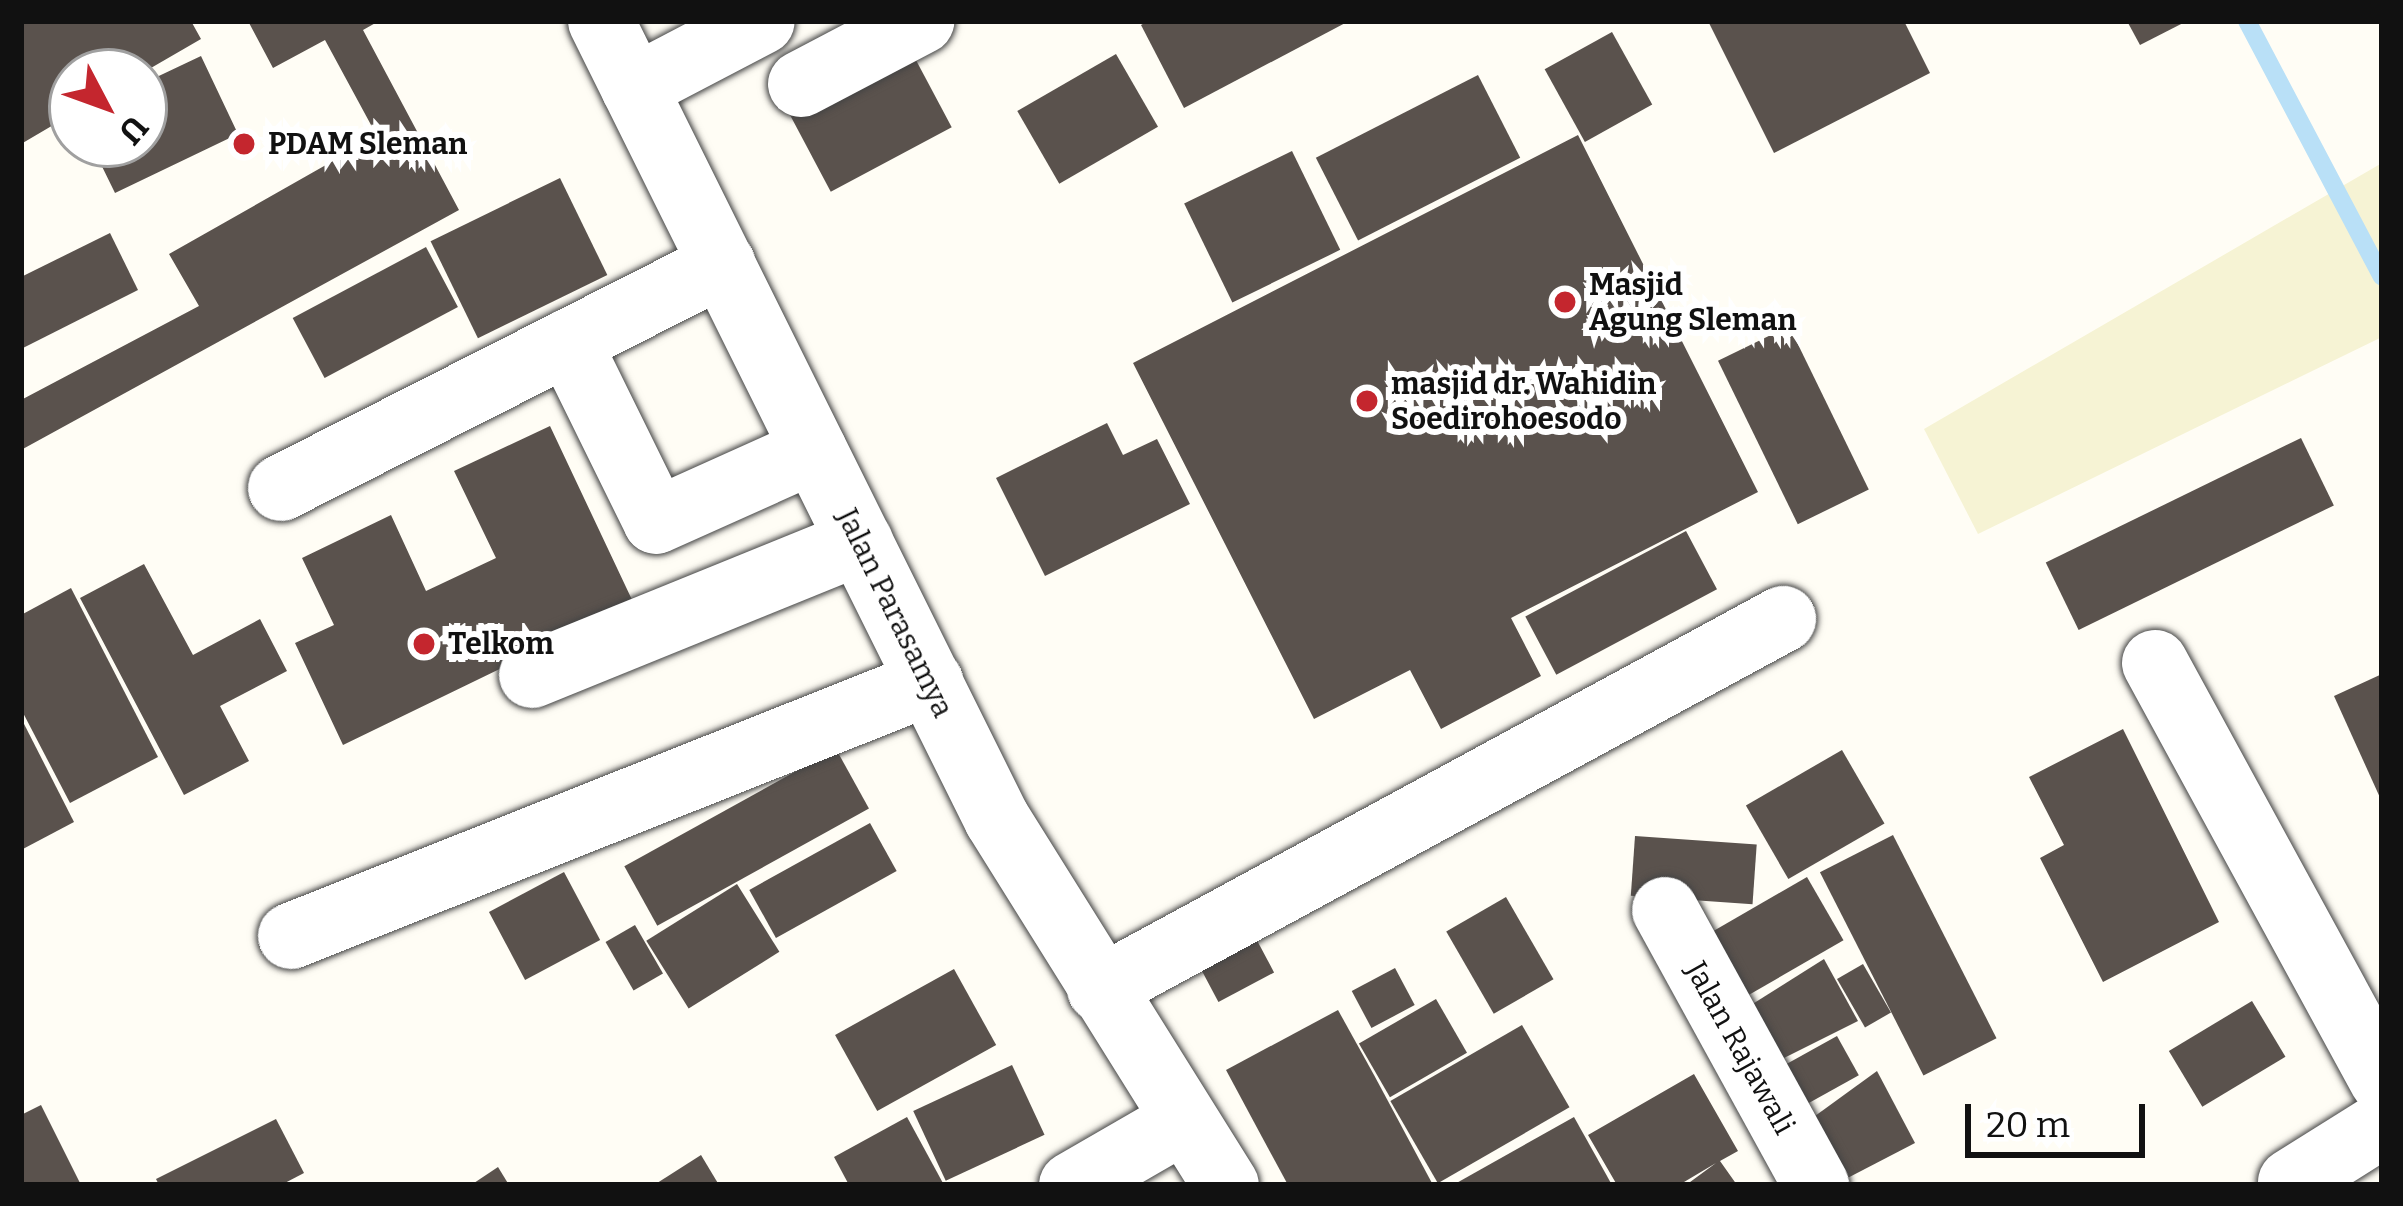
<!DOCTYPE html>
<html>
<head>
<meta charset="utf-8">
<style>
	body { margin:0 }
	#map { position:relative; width:2403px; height:1206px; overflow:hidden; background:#fffdf5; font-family:Bitter,serif }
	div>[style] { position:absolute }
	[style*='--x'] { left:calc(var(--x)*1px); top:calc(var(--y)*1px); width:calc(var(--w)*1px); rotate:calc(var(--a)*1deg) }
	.farmland>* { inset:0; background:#f6f3d4 }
	.stream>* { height:18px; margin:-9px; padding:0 9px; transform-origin:9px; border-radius:9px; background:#b9e0f7 }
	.building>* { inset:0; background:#5a524d; transform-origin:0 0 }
	.roads { filter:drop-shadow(0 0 3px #444) drop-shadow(0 0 3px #444) }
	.minor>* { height:66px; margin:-33px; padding:0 33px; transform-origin:33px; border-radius:33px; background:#fff }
	.dots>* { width:33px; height:33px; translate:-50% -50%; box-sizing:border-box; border:6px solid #fff; border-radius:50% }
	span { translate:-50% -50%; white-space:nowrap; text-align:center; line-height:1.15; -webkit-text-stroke:12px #fff; paint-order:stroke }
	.poi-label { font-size:30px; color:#111; font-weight:700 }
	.left { translate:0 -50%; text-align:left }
	.street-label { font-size:30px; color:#111 }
	.frame { position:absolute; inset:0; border:24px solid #111; pointer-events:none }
	.north { position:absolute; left:48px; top:48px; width:120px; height:120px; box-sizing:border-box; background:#fff; border:3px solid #a0a0a0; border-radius:50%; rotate:131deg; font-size:33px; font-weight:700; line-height:48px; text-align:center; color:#111 }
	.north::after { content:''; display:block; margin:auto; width:42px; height:54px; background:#c4262e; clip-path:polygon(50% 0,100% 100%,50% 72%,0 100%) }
	.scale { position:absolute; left:1965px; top:1104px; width:180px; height:54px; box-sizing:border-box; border:6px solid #111; border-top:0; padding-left:15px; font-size:36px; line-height:42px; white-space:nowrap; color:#111; -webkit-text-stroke:9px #fff; paint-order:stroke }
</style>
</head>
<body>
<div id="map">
	<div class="farmland">
		<div style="clip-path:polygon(2382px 163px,2382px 337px,1978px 534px,1924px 429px)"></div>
	</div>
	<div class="stream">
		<div style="--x:2247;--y:21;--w:289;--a:62.2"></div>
	</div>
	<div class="building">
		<div style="clip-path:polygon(21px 21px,191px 21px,201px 39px,144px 72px,72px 72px,72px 114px,21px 144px)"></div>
		<div style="clip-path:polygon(248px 21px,379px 21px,363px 30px,459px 210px,21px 450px,21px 400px,199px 306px,169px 254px,377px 136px,325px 40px,273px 68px)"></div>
		<div style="clip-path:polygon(1148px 21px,1349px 21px,1184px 108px,1141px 25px)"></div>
		<div style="clip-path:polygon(1708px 21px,1904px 21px,1930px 73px,1774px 153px)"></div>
		<div style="clip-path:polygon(2127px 21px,2187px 21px,2140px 45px)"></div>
		<div style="left:1612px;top:32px;width:83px;height:77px;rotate:61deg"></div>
		<div style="left:909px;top:47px;width:91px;height:137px;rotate:62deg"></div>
		<div style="left:1116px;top:54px;width:84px;height:114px;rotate:60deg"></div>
		<div style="clip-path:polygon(201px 56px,238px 134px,115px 193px,91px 144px,144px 144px,144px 83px)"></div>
		<div style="left:1478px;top:75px;width:93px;height:182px;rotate:63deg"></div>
		<div style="clip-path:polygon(1578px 135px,1758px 492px,1511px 618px,1541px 676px,1441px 729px,1410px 670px,1314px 719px,1133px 363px)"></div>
		<div style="left:1292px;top:151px;width:110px;height:120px;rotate:64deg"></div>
		<div style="left:560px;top:178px;width:108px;height:144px;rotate:64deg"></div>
		<div style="clip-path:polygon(110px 233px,138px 290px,21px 349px,21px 277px)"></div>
		<div style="left:426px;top:247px;width:68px;height:151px;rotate:62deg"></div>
		<div style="left:1789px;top:326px;width:182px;height:79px;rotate:64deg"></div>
		<div style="clip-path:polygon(1107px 423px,1123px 455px,1157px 439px,1190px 504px,1045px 576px,996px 478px)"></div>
		<div style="clip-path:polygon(550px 426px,634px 604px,343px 745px,295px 643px,334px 625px,302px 558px,391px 515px,426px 591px,496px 558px,454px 471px)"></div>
		<div style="left:2301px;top:438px;width:75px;height:284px;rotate:64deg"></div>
		<div style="left:1686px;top:531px;width:66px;height:182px;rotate:62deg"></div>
		<div style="clip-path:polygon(144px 564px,193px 655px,260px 619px,287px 671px,220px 706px,249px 761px,184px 795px,80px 598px)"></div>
		<div style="clip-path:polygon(71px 588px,158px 757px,70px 803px,21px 709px,21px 615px)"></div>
		<div style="clip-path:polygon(2382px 674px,2382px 802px,2334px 696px)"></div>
		<div style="clip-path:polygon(21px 718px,74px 822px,21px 850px)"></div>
		<div style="clip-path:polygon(2123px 729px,2219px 922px,2103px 982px,2040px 858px,2064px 845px,2029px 777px)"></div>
		<div style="left:836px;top:749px;width:68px;height:242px;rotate:61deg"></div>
		<div style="left:1842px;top:750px;width:85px;height:111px;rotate:60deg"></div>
		<div style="left:870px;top:823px;width:55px;height:138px;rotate:61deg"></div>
		<div style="left:1893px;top:835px;width:228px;height:82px;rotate:63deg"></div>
		<div style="left:1635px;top:836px;width:122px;height:60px;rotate:4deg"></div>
		<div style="left:564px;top:872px;width:77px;height:85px;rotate:62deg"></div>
		<div style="left:1807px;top:877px;width:73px;height:120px;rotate:60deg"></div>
		<div style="left:737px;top:884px;width:80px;height:107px;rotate:58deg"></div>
		<div style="left:1506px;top:897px;width:95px;height:69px;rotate:60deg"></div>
		<div style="left:635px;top:925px;width:56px;height:34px;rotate:60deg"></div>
		<div style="left:1252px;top:931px;width:47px;height:63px;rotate:62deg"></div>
		<div style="clip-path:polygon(1824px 959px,1858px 1021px,1770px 1065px,1743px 1010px)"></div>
		<div style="left:1863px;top:964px;width:56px;height:30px;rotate:60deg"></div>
		<div style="left:1395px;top:968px;width:42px;height:49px;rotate:62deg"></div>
		<div style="left:954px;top:969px;width:87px;height:136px;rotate:61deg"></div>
		<div style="left:1436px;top:999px;width:62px;height:89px;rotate:60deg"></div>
		<div style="left:2252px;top:1001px;width:65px;height:97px;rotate:59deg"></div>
		<div style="clip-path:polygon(1338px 1010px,1374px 1075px,1433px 1185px,1288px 1185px,1262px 1137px,1226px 1070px)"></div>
		<div style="left:1522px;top:1025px;width:95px;height:152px;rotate:60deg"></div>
		<div style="left:1837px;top:1036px;width:45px;height:70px;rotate:61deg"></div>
		<div style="left:1012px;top:1065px;width:77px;height:109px;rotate:65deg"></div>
		<div style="clip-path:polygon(1877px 1071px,1915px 1143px,1836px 1184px,1804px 1124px)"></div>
		<div style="clip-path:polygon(1694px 1074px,1738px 1151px,1720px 1161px,1737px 1185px,1686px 1185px,1716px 1163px,1679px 1185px,1617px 1185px,1588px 1135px)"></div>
		<div style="clip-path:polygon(41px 1105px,81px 1185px,21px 1185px,21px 1115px)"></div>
		<div style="clip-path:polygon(907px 1117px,944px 1185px,849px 1185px,834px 1157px)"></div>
		<div style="clip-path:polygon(1574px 1117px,1612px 1185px,1453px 1185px,1485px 1167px)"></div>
		<div style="clip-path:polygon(276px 1119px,304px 1173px,281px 1185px,159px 1185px,156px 1179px)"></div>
		<div style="clip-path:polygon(701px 1155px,719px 1185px,654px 1185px)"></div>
		<div style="clip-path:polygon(498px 1167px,509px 1185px,471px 1185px)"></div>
	</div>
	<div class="roads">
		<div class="minor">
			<div style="--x:601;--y:21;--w:891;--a:63.61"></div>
			<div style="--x:997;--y:819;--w:432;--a:58"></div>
			<div style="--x:801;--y:84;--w:136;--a:-27.7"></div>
			<div style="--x:634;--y:88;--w:144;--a:-27.6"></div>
			<div style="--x:568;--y:342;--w:199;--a:63.8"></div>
			<div style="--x:656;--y:521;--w:173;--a:-24.2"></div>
			<div style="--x:281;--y:488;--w:495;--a:-26.9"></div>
			<div style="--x:2155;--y:663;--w:475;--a:61.4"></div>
			<div style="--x:532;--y:675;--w:354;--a:-22.1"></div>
			<div style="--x:1665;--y:910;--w:314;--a:61.2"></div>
			<div style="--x:291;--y:936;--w:688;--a:-21.68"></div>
			<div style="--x:1100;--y:989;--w:777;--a:-28.45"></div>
			<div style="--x:2291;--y:1182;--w:107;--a:-32.1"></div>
			<div style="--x:1072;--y:1185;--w:126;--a:-30"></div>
		</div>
	</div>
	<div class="dots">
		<div style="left:244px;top:144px;background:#c4262e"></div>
		<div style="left:1565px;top:302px;background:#c4262e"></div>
		<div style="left:1367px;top:401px;background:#c4262e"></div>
		<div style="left:424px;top:644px;background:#c4262e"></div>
	</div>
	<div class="poi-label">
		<span class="left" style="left:268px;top:144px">PDAM Sleman</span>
		<span class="left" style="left:1589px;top:302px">Masjid<br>Agung Sleman</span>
		<span class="left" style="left:1391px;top:401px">masjid dr. Wahidin<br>Soedirohoesodo</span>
		<span class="left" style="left:448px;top:644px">Telkom</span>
	</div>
	<div class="street-label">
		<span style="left:895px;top:613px;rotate:64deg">Jalan Parasamya</span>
		<span style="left:1740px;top:1048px;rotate:61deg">Jalan Rajawali</span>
	</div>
	<div class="frame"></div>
	<div class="north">U</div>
	<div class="scale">20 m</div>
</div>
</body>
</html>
